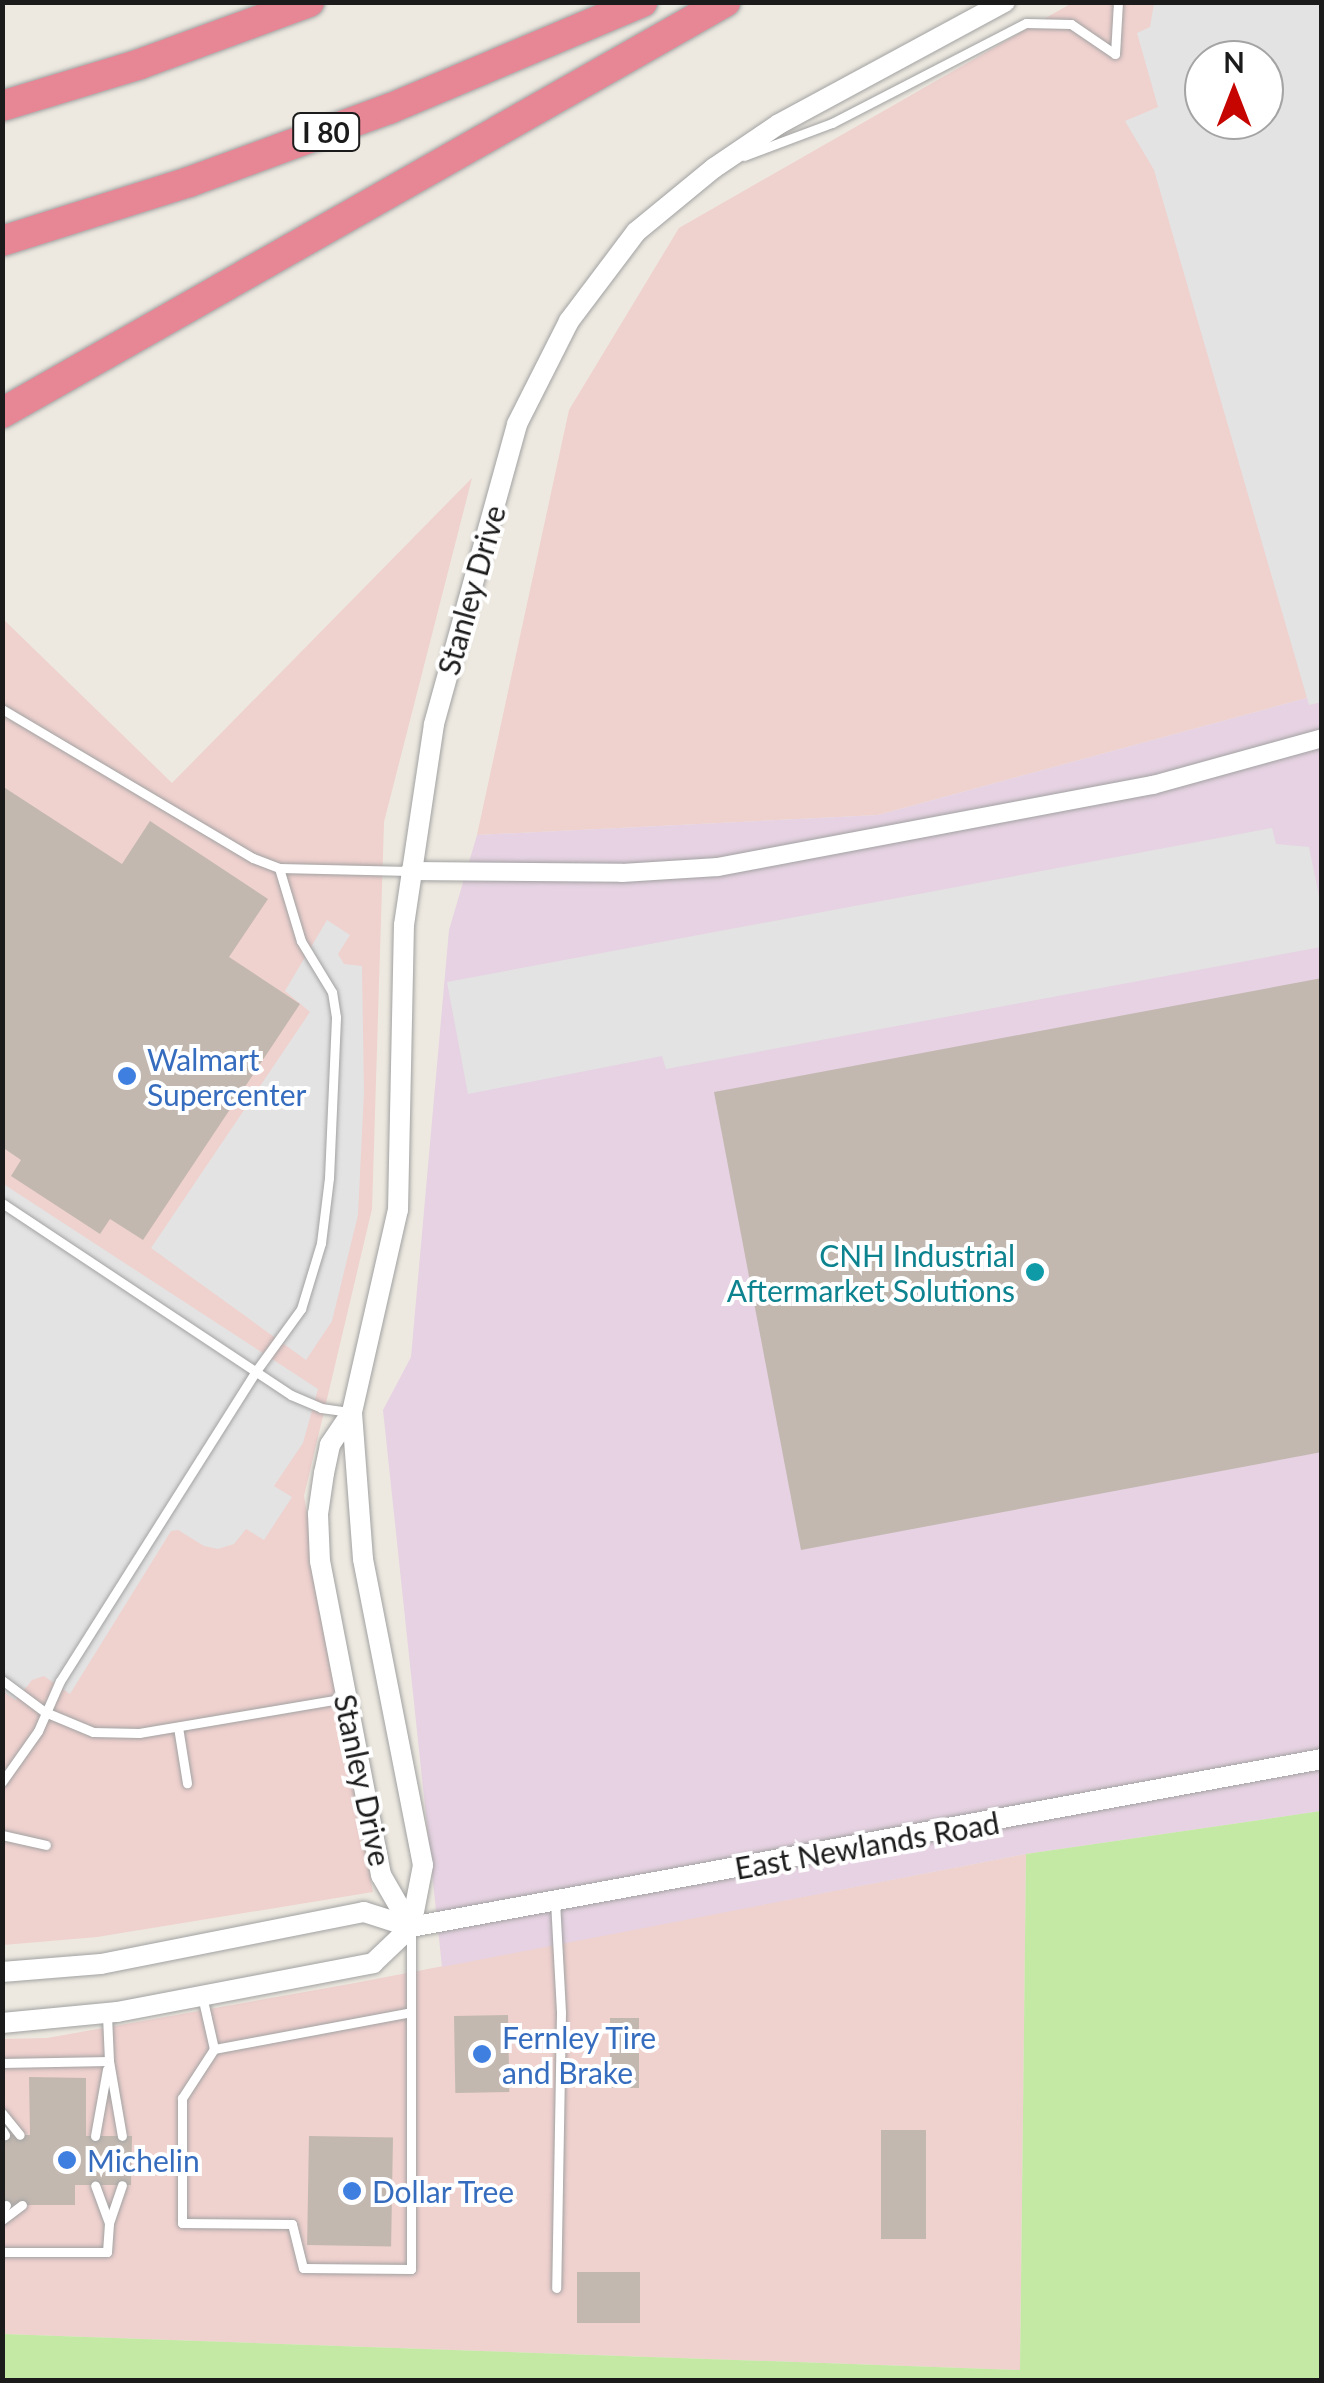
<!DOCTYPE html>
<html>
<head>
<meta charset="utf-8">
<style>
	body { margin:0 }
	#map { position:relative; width:1324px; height:2383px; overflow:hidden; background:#ede9e0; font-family:Lato,sans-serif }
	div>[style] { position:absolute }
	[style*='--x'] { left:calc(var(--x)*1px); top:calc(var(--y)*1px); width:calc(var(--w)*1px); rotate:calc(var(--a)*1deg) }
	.commercial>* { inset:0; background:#efd1ce }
	.industrial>* { inset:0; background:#e6d2e2 }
	.grass>* { inset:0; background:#c4e9a4 }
	.parking>* { inset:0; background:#e3e3e3 }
	.building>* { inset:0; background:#c2b8b0; transform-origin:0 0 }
	.roads { filter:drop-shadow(0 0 2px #a2a2a2) drop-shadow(0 0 2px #a2a2a2) }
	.service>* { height:9px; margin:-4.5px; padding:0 4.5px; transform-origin:4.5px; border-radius:4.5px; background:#fff }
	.minor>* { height:18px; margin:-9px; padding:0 9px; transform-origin:9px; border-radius:9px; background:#fff }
	.tertiary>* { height:20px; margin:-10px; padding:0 10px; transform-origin:10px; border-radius:10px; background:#fff }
	.motorway>* { height:30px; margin:-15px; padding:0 15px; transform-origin:15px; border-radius:15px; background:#e78695 }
	.dots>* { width:28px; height:28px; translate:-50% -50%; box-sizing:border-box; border:5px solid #fff; border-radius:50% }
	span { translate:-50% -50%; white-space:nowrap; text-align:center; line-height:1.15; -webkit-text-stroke:8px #fff; paint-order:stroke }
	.shield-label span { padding:2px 8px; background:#fff; border:2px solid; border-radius:8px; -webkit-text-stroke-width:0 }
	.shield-label { font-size:28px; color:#1b1b1b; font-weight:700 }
	.street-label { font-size:30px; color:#1b1b1b }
	.shop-label { font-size:30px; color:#366cbe }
	.left { translate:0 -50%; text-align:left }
	.culture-label { font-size:30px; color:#0d838f }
	.right { translate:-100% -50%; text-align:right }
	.frame { position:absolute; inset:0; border:5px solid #1b1b1b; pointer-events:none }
	.north { position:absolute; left:1184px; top:40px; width:100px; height:100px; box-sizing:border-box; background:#fff; border:2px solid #a4a4a4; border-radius:50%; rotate:0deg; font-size:28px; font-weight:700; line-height:40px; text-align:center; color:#1b1b1b }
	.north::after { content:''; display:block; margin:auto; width:35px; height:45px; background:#c60500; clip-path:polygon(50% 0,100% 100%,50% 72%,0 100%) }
</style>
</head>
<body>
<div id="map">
	<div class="commercial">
		<div style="clip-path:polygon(evenodd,1072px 3px,1321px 3px,1321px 694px,878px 815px,477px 835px,569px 410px,679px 228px,1072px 3px,1204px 60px,1264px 60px,1264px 120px,1204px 120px,1204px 60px)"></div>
		<div style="clip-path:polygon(472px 478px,384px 822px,372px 1209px,304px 1496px,373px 1892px,97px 1937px,3px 1945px,2px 618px,172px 783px)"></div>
		<div style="clip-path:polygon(1026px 1854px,1020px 2370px,3px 2334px,2px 2039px,47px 2038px,355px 1983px)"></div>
	</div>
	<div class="industrial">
		<div style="clip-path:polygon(1321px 694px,1321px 1811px,1026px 1854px,442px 1967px,383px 1410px,411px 1357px,449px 930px,477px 835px,878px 815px)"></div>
	</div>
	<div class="grass">
		<div style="clip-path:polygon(1321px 1811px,1321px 2380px,3px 2380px,3px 2334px,1020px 2370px,1026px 1854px)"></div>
	</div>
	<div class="parking">
		<div style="clip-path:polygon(evenodd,1154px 3px,1321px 3px,1322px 702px,1309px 705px,1154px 170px,1125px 121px,1158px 107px,1137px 33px,1150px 27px,1154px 3px,1204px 60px,1264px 60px,1264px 120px,1204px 120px,1204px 60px)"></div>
		<div style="clip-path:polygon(1272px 828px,1276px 844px,1309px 847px,1321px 906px,1321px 947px,666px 1069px,662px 1056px,468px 1094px,447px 982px)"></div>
		<div style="clip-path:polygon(327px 920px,350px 935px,338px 954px,344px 964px,362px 966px,364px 1092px,358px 1215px,332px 1321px,306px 1360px,151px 1248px,310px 1012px,285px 991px)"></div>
		<div style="clip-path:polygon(2px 1183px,318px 1389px,303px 1443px,274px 1486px,292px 1497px,264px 1540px,246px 1529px,234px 1544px,218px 1549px,204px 1546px,178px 1530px,171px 1531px,70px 1694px,44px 1676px,32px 1680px,16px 1700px,2px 1691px)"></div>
	</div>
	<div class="building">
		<div style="clip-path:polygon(2px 786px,122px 864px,150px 821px,268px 899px,229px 957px,300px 1004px,143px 1240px,110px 1219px,100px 1234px,11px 1176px,21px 1160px,2px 1147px)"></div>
		<div style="clip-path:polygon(1322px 978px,1322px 1452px,801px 1550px,714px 1092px)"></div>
		<div style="left:508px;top:2015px;width:77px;height:54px;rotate:89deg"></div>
		<div style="left:610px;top:2018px;width:29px;height:70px"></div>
		<div style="clip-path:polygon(29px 2077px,86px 2078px,86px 2136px,132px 2136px,131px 2185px,75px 2185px,75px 2205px,2px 2205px,2px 2135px,30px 2135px)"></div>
		<div style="left:881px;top:2130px;width:45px;height:109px"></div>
		<div style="left:309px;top:2136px;width:84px;height:109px;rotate:1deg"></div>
		<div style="left:577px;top:2272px;width:63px;height:51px"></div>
	</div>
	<div class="roads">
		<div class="service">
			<div style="--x:1115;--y:54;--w:52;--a:-86.7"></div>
			<div style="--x:744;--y:156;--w:94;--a:-20.6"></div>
			<div style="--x:832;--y:123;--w:218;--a:-27.3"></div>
			<div style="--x:1026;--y:23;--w:45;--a:1.3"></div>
			<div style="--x:1071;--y:24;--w:53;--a:34.3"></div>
			<div style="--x:2;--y:709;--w:292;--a:30.7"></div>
			<div style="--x:253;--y:858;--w:28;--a:21"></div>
			<div style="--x:279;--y:868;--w:131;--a:1.3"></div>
			<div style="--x:2;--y:1203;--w:347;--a:33.6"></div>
			<div style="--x:291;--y:1395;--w:33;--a:23"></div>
			<div style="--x:321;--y:1408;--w:28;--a:8"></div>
			<div style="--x:2;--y:1680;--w:54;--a:36.7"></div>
			<div style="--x:45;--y:1712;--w:52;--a:22.6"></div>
			<div style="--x:93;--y:1732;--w:46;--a:1.2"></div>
			<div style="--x:139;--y:1733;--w:209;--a:-9.6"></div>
			<div style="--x:178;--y:1727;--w:57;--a:80.9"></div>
			<div style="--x:2;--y:1782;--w:62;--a:-54.8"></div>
			<div style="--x:38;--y:1731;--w:55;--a:-66.3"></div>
			<div style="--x:60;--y:1681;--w:367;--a:-57.7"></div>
			<div style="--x:256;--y:1371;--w:77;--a:-54"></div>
			<div style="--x:301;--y:1309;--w:69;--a:-73.1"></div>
			<div style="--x:321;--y:1243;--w:65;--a:-83"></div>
			<div style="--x:329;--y:1178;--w:161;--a:-87.5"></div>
			<div style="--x:336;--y:1017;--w:25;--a:-99"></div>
			<div style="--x:332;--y:992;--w:60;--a:-121.3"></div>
			<div style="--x:301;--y:941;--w:76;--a:-106.8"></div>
			<div style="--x:2;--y:1835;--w:45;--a:12.8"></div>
			<div style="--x:555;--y:1901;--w:112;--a:86.9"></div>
			<div style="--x:561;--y:2013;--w:275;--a:91"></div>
			<div style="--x:202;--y:1996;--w:54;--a:77.2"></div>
			<div style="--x:214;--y:2049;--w:59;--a:123.1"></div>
			<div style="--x:182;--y:2098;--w:125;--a:90"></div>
			<div style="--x:182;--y:2223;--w:110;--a:0.5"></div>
			<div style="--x:292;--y:2224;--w:45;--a:76"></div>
			<div style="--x:303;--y:2268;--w:108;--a:0.5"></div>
			<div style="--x:411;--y:2269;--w:336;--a:-90"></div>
			<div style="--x:107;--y:2015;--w:46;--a:87.5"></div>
			<div style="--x:109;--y:2061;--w:76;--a:80.2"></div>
			<div style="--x:214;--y:2049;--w:200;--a:-10.6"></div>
			<div style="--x:2;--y:2063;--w:107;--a:-1.1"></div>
			<div style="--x:2;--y:2113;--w:28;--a:51"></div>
			<div style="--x:2;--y:2130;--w:6;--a:59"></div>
			<div style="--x:95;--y:2136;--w:68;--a:-79.8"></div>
			<div style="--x:2;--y:2212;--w:8;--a:-60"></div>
			<div style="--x:2;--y:2220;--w:25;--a:-37"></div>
			<div style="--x:109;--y:2223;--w:40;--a:-71.1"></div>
			<div style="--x:2;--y:2252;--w:105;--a:0"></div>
			<div style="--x:107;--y:2252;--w:29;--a:-86"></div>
			<div style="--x:109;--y:2223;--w:40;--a:-110.2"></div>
		</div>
		<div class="minor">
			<div style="--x:410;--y:871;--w:212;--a:0.5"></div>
			<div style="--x:622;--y:873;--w:96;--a:-3.6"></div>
			<div style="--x:718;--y:867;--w:443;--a:-10.7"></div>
			<div style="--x:1153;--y:785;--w:175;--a:-15.5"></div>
		</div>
		<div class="tertiary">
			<div style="--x:352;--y:1412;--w:40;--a:124"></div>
			<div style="--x:330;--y:1445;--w:29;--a:102"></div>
			<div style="--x:324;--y:1473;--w:41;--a:98.3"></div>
			<div style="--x:318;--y:1514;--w:47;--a:87.6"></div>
			<div style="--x:320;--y:1561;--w:320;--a:79"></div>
			<div style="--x:381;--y:1875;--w:60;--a:60"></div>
			<div style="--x:411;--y:1927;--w:63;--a:-79"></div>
			<div style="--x:423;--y:1865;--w:312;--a:-101.1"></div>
			<div style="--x:363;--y:1559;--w:147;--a:-94.3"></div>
			<div style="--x:352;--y:1412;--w:207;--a:-77.2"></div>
			<div style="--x:398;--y:1210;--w:285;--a:-88.8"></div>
			<div style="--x:404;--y:925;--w:203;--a:-81.5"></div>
			<div style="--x:434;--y:724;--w:311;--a:-74.5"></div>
			<div style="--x:517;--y:424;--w:115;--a:-63.2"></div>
			<div style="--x:569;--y:321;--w:111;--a:-53"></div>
			<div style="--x:636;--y:232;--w:101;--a:-39.4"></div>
			<div style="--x:714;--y:168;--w:78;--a:-34.1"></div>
			<div style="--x:779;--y:124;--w:257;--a:-28.4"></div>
			<div style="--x:2;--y:1972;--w:99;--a:-4.6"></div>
			<div style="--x:101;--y:1964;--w:268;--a:-11.2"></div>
			<div style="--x:364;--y:1912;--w:49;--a:17.7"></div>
			<div style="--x:411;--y:1927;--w:926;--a:-10.45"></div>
			<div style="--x:2;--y:2023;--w:116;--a:-5.5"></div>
			<div style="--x:117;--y:2012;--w:261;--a:-10.8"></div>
			<div style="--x:373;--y:1963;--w:52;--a:-43.5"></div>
		</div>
		<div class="motorway">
			<div style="--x:2;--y:106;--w:144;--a:-16.9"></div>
			<div style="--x:140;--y:64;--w:180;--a:-20.1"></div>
			<div style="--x:2;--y:241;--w:196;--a:-17.5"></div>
			<div style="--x:189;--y:182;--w:213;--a:-20.1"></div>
			<div style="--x:389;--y:109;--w:275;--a:-22.9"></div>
			<div style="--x:2;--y:413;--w:832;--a:-29.62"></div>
		</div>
	</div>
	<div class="dots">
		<div style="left:127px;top:1076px;background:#3f7fe0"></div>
		<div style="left:1035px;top:1272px;background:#0f9aa8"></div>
		<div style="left:482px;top:2054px;background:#3f7fe0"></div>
		<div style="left:67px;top:2160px;background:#3f7fe0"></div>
		<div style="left:352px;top:2191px;background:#3f7fe0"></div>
	</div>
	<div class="shield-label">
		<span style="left:326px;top:132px">I 80</span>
	</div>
	<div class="street-label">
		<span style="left:471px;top:590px;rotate:-74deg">Stanley Drive</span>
		<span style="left:363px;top:1780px;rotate:78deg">Stanley Drive</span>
		<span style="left:867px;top:1845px;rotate:-10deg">East Newlands Road</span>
	</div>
	<div class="shop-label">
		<span class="left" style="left:147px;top:1076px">Walmart<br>Supercenter</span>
		<span class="left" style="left:502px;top:2054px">Fernley Tire<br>and Brake</span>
		<span class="left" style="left:87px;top:2160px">Michelin</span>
		<span class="left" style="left:372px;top:2191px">Dollar Tree</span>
	</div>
	<div class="culture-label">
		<span class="right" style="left:1015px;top:1272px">CNH Industrial<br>Aftermarket Solutions</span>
	</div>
	<div class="frame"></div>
	<div class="north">N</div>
</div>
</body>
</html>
